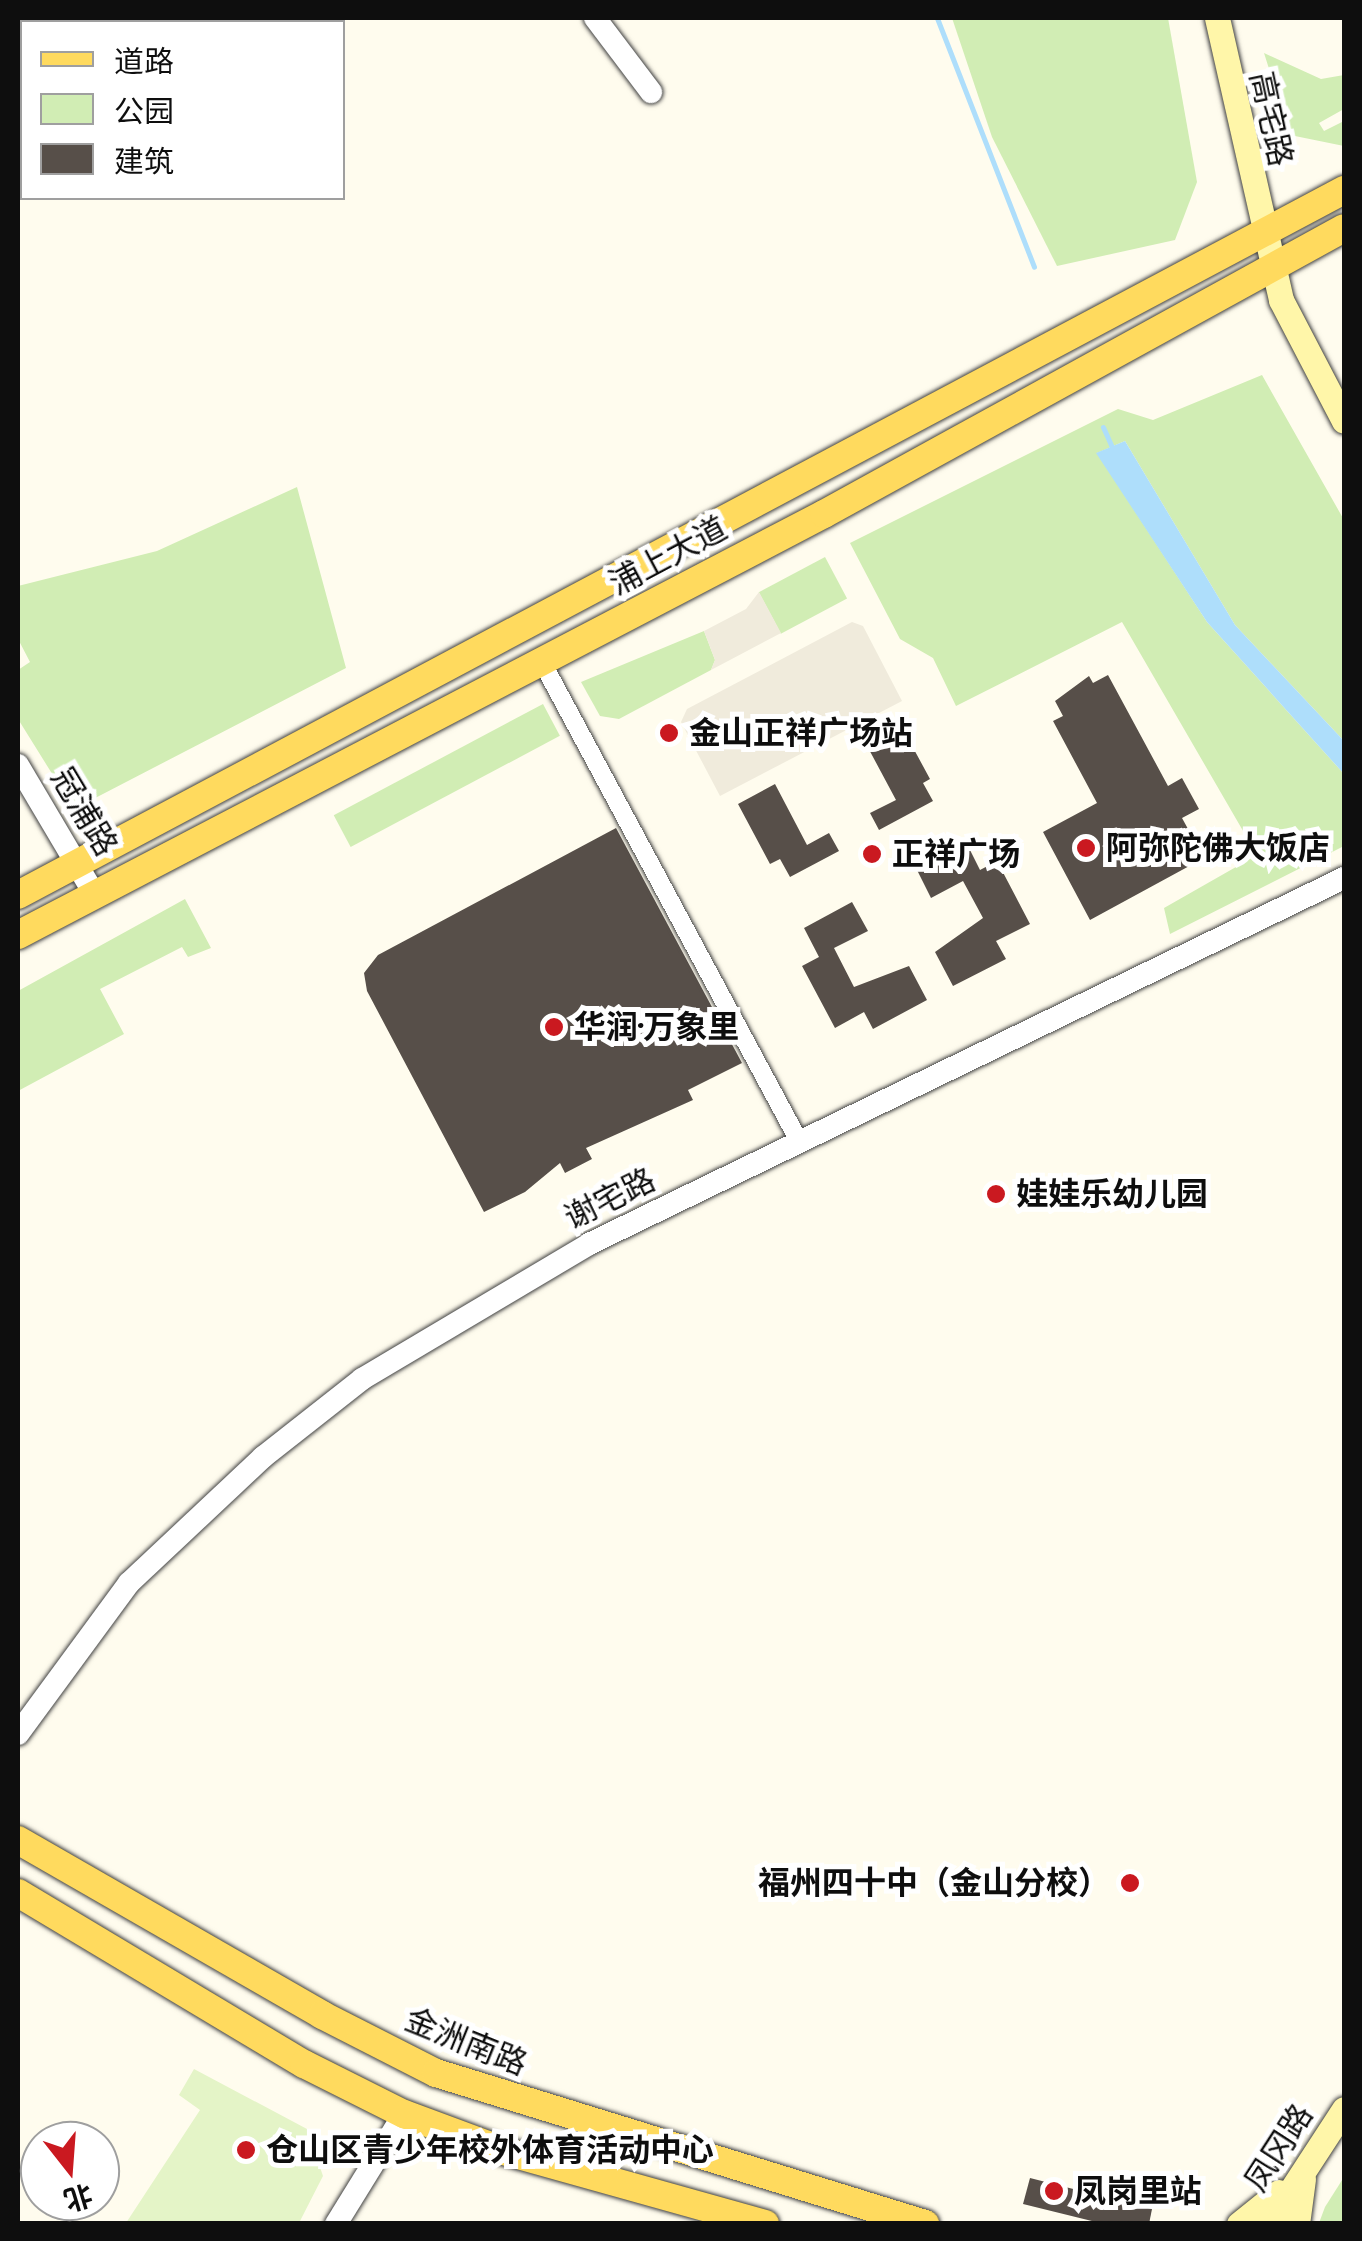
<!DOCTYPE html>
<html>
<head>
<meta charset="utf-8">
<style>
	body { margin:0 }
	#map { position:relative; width:1362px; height:2241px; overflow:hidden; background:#fffcee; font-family:Merriweather,"Noto Sans SC",serif }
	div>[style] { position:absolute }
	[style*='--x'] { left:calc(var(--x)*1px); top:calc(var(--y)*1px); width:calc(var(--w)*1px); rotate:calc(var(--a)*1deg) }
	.green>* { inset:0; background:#d1edb4; transform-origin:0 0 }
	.pitch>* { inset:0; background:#e4f4c7 }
	.plaza>* { inset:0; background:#f0ebdc }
	.water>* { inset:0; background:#aedefb }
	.stream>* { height:5px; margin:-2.5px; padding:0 2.5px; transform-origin:2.5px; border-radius:2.5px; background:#aedefb }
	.building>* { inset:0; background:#574f49 }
	.roads { filter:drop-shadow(0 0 2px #414141) drop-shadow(0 0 2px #414141) }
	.minor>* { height:18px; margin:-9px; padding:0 9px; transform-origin:9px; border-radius:9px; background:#fff }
	.tertiary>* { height:22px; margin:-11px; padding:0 11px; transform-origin:11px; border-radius:11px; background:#fff }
	.secondary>* { height:25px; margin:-12.5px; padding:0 12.5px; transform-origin:12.5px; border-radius:12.5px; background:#fff6a9 }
	.primary>* { height:28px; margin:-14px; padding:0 14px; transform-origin:14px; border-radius:14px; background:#ffda5e }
	.dots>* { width:28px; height:28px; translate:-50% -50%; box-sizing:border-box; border:5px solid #fff; border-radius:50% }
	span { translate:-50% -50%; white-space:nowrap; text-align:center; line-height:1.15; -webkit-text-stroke:10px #fff; paint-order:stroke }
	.street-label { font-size:32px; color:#0e0e0e }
	.poi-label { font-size:32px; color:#0e0e0e; font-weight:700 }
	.left { translate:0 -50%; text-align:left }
	.right { translate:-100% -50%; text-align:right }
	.frame { position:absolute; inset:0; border:20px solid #0e0e0e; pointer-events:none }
	.legend { position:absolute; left:20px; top:20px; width:325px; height:180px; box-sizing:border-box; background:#fff; border:2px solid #9f9f9f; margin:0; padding:12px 18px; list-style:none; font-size:30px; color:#0e0e0e }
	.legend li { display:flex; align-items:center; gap:20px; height:50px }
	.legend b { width:50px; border:2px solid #9f9f9f }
	.north { position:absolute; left:20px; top:2121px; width:100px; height:100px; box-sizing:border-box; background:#fff; border:2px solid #9f9f9f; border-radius:50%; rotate:163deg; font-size:28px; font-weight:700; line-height:40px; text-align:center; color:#0e0e0e }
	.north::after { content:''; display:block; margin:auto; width:35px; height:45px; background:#ca1920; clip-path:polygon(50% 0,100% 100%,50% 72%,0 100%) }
</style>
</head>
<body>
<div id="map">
	<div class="green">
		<div style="clip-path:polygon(952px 18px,1168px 18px,1197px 182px,1175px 240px,1057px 266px,992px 137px)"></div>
		<div style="clip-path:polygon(1264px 53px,1321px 79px,1344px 75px,1344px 109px,1319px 123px,1324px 131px,1344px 121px,1344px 146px,1290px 135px)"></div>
		<div style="clip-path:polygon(1262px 375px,1344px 520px,1344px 741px,1235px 625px,1125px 441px,1097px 453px,1207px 622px,1344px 774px,1344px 846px,1170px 934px,1164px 908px,1257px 855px,1122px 622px,956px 706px,933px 658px,900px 639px,850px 543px,1118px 409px,1153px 420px)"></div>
		<div style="clip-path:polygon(297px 487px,346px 668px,74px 809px,18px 719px,18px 670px,30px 662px,18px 639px,18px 586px,157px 551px)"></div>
		<div style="left:825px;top:557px;width:47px;height:75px;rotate:62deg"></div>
		<div style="clip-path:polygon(704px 631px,715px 660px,711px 670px,619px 719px,600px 716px,581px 682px)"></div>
		<div style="left:543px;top:704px;width:36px;height:237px;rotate:62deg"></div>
		<div style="clip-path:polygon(185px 899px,211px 948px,188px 957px,182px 947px,100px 989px,124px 1034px,18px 1091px,18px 991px)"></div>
		<div style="clip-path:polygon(1344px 2177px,1344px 2223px,1319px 2223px,1325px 2207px)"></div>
	</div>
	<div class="pitch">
		<div style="clip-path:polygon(194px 2069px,307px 2129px,323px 2176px,299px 2223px,126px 2223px,200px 2110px,179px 2095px)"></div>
	</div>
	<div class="plaza">
		<div style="clip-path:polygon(759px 592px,781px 633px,711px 670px,715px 660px,704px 631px,746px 609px)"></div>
		<div style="clip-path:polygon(852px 622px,863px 626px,902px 701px,720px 796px,681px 722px,687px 709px)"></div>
	</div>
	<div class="water">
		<div style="clip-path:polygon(1125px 441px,1235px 625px,1344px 741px,1344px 774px,1207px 622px,1096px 453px)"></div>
	</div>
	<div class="stream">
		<div style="--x:937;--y:18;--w:267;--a:68.7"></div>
		<div style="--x:1103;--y:427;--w:22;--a:66"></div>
	</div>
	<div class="building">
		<div style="clip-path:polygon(1108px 675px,1168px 786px,1182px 778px,1199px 809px,1182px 818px,1204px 858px,1090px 920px,1043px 832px,1097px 803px,1053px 721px,1063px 716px,1055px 701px,1089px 676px,1093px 683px)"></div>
		<div style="clip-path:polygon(897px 718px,930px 779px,923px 783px,933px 801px,879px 830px,870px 813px,896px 800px,865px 742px,870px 732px)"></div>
		<div style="clip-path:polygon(775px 784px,807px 845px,829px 833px,839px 851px,790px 877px,780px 859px,770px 864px,738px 804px)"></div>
		<div style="clip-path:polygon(616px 828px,742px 1063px,688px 1090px,693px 1100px,586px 1148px,592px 1159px,565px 1173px,560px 1163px,525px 1192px,484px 1212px,367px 991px,364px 973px,378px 955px)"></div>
		<div style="clip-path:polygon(967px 844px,980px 870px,997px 861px,1030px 924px,996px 941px,1006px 959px,953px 986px,935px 952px,983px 918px,963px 881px,931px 898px,917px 870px)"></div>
		<div style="clip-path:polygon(852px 902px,868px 931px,834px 948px,854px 987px,909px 966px,927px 1000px,873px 1029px,864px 1012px,835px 1028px,802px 966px,819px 957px,804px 928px)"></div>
		<div style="clip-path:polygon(1030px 2178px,1152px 2209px,1149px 2224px,1104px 2224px,1023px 2204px)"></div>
	</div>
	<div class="roads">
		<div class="minor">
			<div style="--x:281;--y:22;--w:7;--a:-34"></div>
			<div style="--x:542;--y:662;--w:546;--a:61.79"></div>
		</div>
		<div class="tertiary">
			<div style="--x:595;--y:18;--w:93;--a:52.9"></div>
			<div style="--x:18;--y:765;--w:147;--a:59.4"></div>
			<div style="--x:18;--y:1734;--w:187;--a:-53.7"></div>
			<div style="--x:129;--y:1583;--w:184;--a:-43.2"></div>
			<div style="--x:263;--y:1457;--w:126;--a:-38.2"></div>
			<div style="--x:362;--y:1379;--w:264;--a:-30.7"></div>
			<div style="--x:589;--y:1244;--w:839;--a:-25.86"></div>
			<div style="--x:336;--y:2224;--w:129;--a:-58.3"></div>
		</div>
		<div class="secondary">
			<div style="--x:1217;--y:18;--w:289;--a:77.2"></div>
			<div style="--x:1281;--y:300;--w:136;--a:62.5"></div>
			<div style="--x:1239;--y:2224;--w:51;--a:-38.7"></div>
			<div style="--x:1269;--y:2224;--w:137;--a:-56.9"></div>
			<div style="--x:1297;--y:2224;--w:45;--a:-82.4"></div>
		</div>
		<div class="primary">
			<div style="--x:18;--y:895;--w:1502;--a:-28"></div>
			<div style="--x:18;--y:935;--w:909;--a:-27.58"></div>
			<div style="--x:824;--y:514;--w:593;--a:-28.81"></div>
			<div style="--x:18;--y:1840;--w:351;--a:29.9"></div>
			<div style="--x:322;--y:2015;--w:128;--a:27"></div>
			<div style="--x:436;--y:2073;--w:512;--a:17.16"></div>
			<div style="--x:18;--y:1893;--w:333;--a:30.9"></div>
			<div style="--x:304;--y:2064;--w:112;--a:26.6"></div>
			<div style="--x:404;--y:2114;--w:107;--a:20.3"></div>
			<div style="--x:504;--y:2151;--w:271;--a:15.6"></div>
		</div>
	</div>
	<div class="dots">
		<div style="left:669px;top:733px;background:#ca1920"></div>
		<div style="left:1086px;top:848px;background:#ca1920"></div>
		<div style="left:872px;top:854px;background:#ca1920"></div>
		<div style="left:554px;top:1027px;background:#ca1920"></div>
		<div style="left:996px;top:1194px;background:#ca1920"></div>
		<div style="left:1130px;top:1883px;background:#ca1920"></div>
		<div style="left:246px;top:2150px;background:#ca1920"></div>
		<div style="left:1054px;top:2191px;background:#ca1920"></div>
	</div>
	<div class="street-label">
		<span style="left:1271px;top:119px;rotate:78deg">高宅路</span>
		<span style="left:668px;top:556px;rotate:-28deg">浦上大道</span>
		<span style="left:84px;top:812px;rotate:59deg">冠浦路</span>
		<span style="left:610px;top:1199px;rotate:-26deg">谢宅路</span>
		<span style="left:466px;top:2042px;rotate:22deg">金洲南路</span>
		<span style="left:1279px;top:2148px;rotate:-57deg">凤冈路</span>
	</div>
	<div class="poi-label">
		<span class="left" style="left:689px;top:733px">金山正祥广场站</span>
		<span class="left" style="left:1106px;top:848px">阿弥陀佛大饭店</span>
		<span class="left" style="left:892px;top:854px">正祥广场</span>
		<span class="left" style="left:574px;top:1027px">华润·万象里</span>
		<span class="left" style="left:1016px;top:1194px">娃娃乐幼儿园</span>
		<span class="right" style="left:1110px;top:1883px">福州四十中（金山分校）</span>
		<span class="left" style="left:266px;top:2150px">仓山区青少年校外体育活动中心</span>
		<span class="left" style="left:1074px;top:2191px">凤岗里站</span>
	</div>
	<div class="frame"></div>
	<ul class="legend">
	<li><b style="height:12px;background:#ffda5e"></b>道路</li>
	<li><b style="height:28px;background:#d1edb4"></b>公园</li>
	<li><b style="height:28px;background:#574f49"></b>建筑</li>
	</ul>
	<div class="north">北</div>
</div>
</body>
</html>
